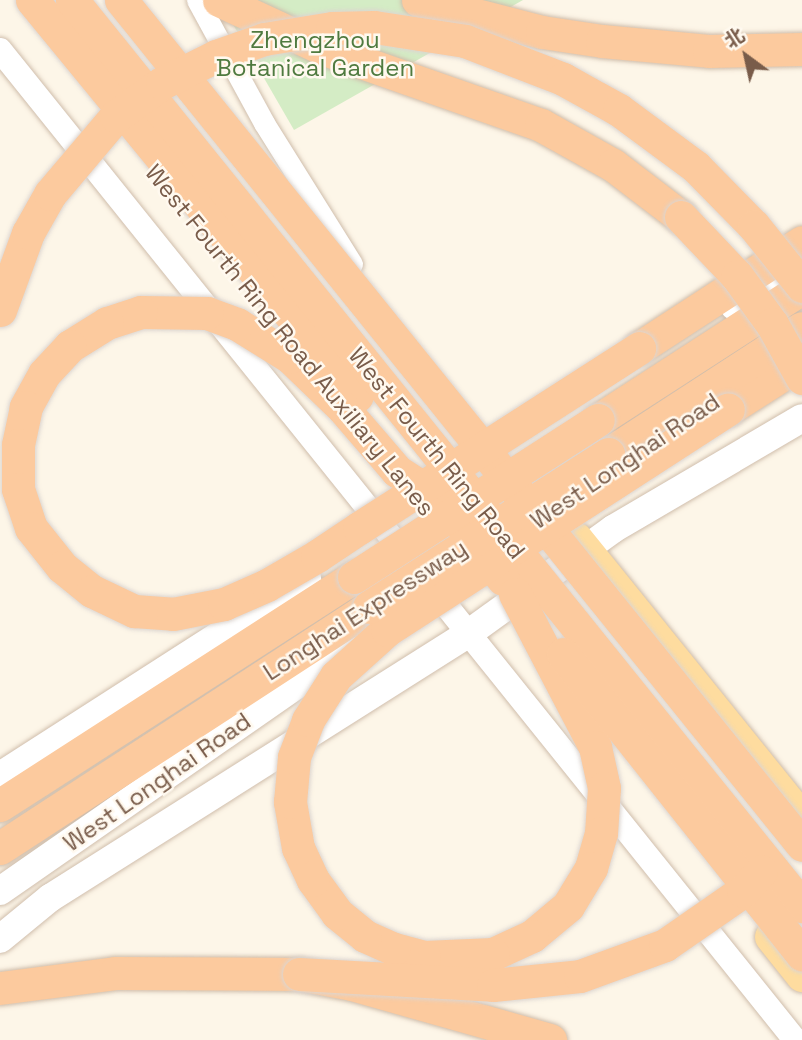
<!DOCTYPE html>
<html>
<head>
<meta charset="utf-8">
<style>
	body { margin:0 }
	#map { position:relative; width:802px; height:1040px; overflow:hidden; background:#fdf6e8; font-family:"Space Grotesk","Noto Sans SC",sans-serif }
	div>[style] { position:absolute }
	[style*='--x'] { left:calc(var(--x)*1px); top:calc(var(--y)*1px); width:calc(var(--w)*1px); rotate:calc(var(--a)*1deg) }
	.green>* { inset:0; background:#d4ecc5 }
	.roads { filter:drop-shadow(0 0 2px #d0beac) drop-shadow(0 0 2px #d0beac) }
	.minor>* { height:21px; margin:-10.5px; padding:0 10.5px; transform-origin:10.5px; border-radius:10.5px; background:#fff }
	.tertiary>* { height:24px; margin:-12px; padding:0 12px; transform-origin:12px; border-radius:12px; background:#fff }
	.secondary>* { height:28px; margin:-14px; padding:0 14px; transform-origin:14px; border-radius:14px; background:#fff }
	.primary>* { height:32px; margin:-16px; padding:0 16px; transform-origin:16px; border-radius:16px; background:#fedc9f }
	.trunk>* { height:33px; margin:-16.5px; padding:0 16.5px; transform-origin:16.5px; border-radius:16.5px; background:#fcca9e }
	.bridges { filter:drop-shadow(0 0 2px #dcd5d0) drop-shadow(0 0 2px #dcd5d0) }
	.trunk-bridge>* { height:33px; margin:-16.5px; padding:0 16.5px; transform-origin:16.5px; border-radius:16.5px; background:#fcca9e }
	span { translate:-50% -50%; white-space:nowrap; text-align:center; line-height:1.15; -webkit-text-stroke:5px #fff9ef; paint-order:stroke }
	.park-label { font-size:24px; color:#4f7a3f }
	.street-label { font-size:24px; color:#795c4a }
	.north { position:absolute; left:711px; top:21px; width:70px; height:70px; -webkit-text-stroke:5px #fff9ef; paint-order:stroke; rotate:327deg; font-size:19px; font-weight:700; line-height:28px; text-align:center; color:#795c4a }
	.north::after { content:''; display:block; margin:auto; width:24px; height:32px; background:#795c4a; clip-path:polygon(50% 0,100% 100%,50% 72%,0 100%) }
</style>
</head>
<body>
<div id="map">
	<div class="green">
		<div style="clip-path:polygon(219px 0,523px 0,294px 130px)"></div>
	</div>
	<div class="roads">
		<div class="minor">
			<div style="--x:197;--y:0;--w:140;--a:61.4"></div>
			<div style="--x:264;--y:123;--w:166;--a:58"></div>
		</div>
		<div class="tertiary">
			<div style="--x:0;--y:50;--w:1270;--a:51.23"></div>
		</div>
		<div class="secondary">
			<div style="--x:734;--y:306;--w:81;--a:-32.9"></div>
			<div style="--x:0;--y:776;--w:365;--a:-32.7"></div>
			<div style="--x:0;--y:891;--w:427;--a:-34.8"></div>
			<div style="--x:0;--y:939;--w:65;--a:-39.4"></div>
			<div style="--x:50;--y:898;--w:496;--a:-32.3"></div>
			<div style="--x:469;--y:633;--w:178;--a:-35.8"></div>
			<div style="--x:613;--y:529;--w:219;--a:-30.4"></div>
		</div>
		<div class="primary">
			<div style="--x:577;--y:539;--w:358;--a:51.1"></div>
			<div style="--x:771;--y:937;--w:50;--a:51.5"></div>
		</div>
		<div class="trunk">
			<div style="--x:219;--y:0;--w:116;--a:25"></div>
			<div style="--x:324;--y:49;--w:230;--a:19.3"></div>
			<div style="--x:541;--y:125;--w:82;--a:29.1"></div>
			<div style="--x:613;--y:165;--w:86;--a:37.4"></div>
			<div style="--x:418;--y:0;--w:128;--a:14.5"></div>
			<div style="--x:542;--y:32;--w:61;--a:8.5"></div>
			<div style="--x:602;--y:41;--w:107;--a:5.3"></div>
			<div style="--x:709;--y:51;--w:93;--a:-1.2"></div>
			<div style="--x:639;--y:348;--w:194;--a:-33"></div>
			<div style="--x:728;--y:409;--w:88;--a:-32.4"></div>
			<div style="--x:598;--y:420;--w:243;--a:-32.9"></div>
			<div style="--x:608;--y:454;--w:231;--a:-33"></div>
			<div style="--x:0;--y:805;--w:421;--a:-32.8"></div>
			<div style="--x:0;--y:848;--w:441;--a:-33.1"></div>
			<div style="--x:0;--y:988;--w:116;--a:-7.4"></div>
			<div style="--x:115;--y:973;--w:184;--a:0.3"></div>
			<div style="--x:299;--y:974;--w:54;--a:10.7"></div>
			<div style="--x:352;--y:984;--w:206;--a:15.8"></div>
		</div>
	</div>
	<div class="bridges">
		<div class="trunk-bridge">
			<div style="--x:32;--y:0;--w:512;--a:50.62"></div>
			<div style="--x:72;--y:0;--w:1164;--a:51.14"></div>
			<div style="--x:121;--y:0;--w:1085;--a:51.13"></div>
			<div style="--x:681;--y:217;--w:81;--a:46.5"></div>
			<div style="--x:737;--y:276;--w:59;--a:53.9"></div>
			<div style="--x:772;--y:324;--w:62;--a:60.9"></div>
			<div style="--x:0;--y:310;--w:82;--a:-70"></div>
			<div style="--x:28;--y:233;--w:45;--a:-60.6"></div>
			<div style="--x:50;--y:194;--w:102;--a:-49.8"></div>
			<div style="--x:116;--y:116;--w:57;--a:-35.7"></div>
			<div style="--x:162;--y:83;--w:60;--a:-26.6"></div>
			<div style="--x:216;--y:56;--w:51;--a:-19.5"></div>
			<div style="--x:264;--y:39;--w:69;--a:-9.2"></div>
			<div style="--x:332;--y:28;--w:42;--a:-1.4"></div>
			<div style="--x:374;--y:27;--w:92;--a:8.7"></div>
			<div style="--x:465;--y:41;--w:105;--a:21.2"></div>
			<div style="--x:563;--y:79;--w:64;--a:29"></div>
			<div style="--x:619;--y:110;--w:96;--a:36.5"></div>
			<div style="--x:696;--y:167;--w:83;--a:45.5"></div>
			<div style="--x:754;--y:226;--w:77;--a:51.3"></div>
			<div style="--x:429;--y:483;--w:121;--a:52.4"></div>
			<div style="--x:443;--y:501;--w:55;--a:-146.9"></div>
			<div style="--x:397;--y:471;--w:84;--a:-130.7"></div>
			<div style="--x:342;--y:407;--w:72;--a:-136.1"></div>
			<div style="--x:290;--y:357;--w:62;--a:-148.1"></div>
			<div style="--x:237;--y:324;--w:32;--a:-160"></div>
			<div style="--x:207;--y:313;--w:66;--a:-179.1"></div>
			<div style="--x:141;--y:312;--w:36;--a:162"></div>
			<div style="--x:107;--y:323;--w:44;--a:148.1"></div>
			<div style="--x:70;--y:346;--w:38;--a:133"></div>
			<div style="--x:44;--y:374;--w:38;--a:119"></div>
			<div style="--x:26;--y:407;--w:39;--a:102"></div>
			<div style="--x:18;--y:445;--w:44;--a:90"></div>
			<div style="--x:18;--y:489;--w:41;--a:71.6"></div>
			<div style="--x:31;--y:528;--w:50;--a:51.5"></div>
			<div style="--x:62;--y:567;--w:38;--a:39"></div>
			<div style="--x:92;--y:591;--w:47;--a:25.5"></div>
			<div style="--x:134;--y:611;--w:39;--a:4"></div>
			<div style="--x:173;--y:614;--w:52;--a:-11.1"></div>
			<div style="--x:224;--y:604;--w:47;--a:-23.8"></div>
			<div style="--x:267;--y:585;--w:58;--a:-30.1"></div>
			<div style="--x:317;--y:556;--w:50;--a:-33.7"></div>
			<div style="--x:359;--y:528;--w:333;--a:-32.7"></div>
			<div style="--x:354;--y:577;--w:290;--a:-32.8"></div>
			<div style="--x:515;--y:594;--w:173;--a:62.4"></div>
			<div style="--x:595;--y:747;--w:42;--a:77.6"></div>
			<div style="--x:604;--y:788;--w:45;--a:93.8"></div>
			<div style="--x:601;--y:833;--w:36;--a:106"></div>
			<div style="--x:591;--y:868;--w:44;--a:121.2"></div>
			<div style="--x:568;--y:906;--w:47;--a:140.2"></div>
			<div style="--x:532;--y:936;--w:43;--a:155.2"></div>
			<div style="--x:493;--y:954;--w:69;--a:177.5"></div>
			<div style="--x:424;--y:957;--w:31;--a:-165"></div>
			<div style="--x:394;--y:949;--w:32;--a:-156"></div>
			<div style="--x:365;--y:936;--w:36;--a:-141"></div>
			<div style="--x:337;--y:913;--w:41;--a:-126"></div>
			<div style="--x:313;--y:880;--w:35;--a:-115"></div>
			<div style="--x:298;--y:848;--w:47;--a:-99.9"></div>
			<div style="--x:290;--y:802;--w:45;--a:-84.9"></div>
			<div style="--x:294;--y:757;--w:40;--a:-69"></div>
			<div style="--x:308;--y:720;--w:52;--a:-57.5"></div>
			<div style="--x:336;--y:676;--w:69;--a:-42"></div>
			<div style="--x:387;--y:630;--w:406;--a:-32.9"></div>
			<div style="--x:369;--y:607;--w:284;--a:-32.6"></div>
			<div style="--x:563;--y:654;--w:384;--a:51.5"></div>
			<div style="--x:299;--y:974;--w:194;--a:3.2"></div>
			<div style="--x:493;--y:985;--w:87;--a:-5.9"></div>
			<div style="--x:580;--y:976;--w:90;--a:-20"></div>
			<div style="--x:665;--y:945;--w:95;--a:-34.7"></div>
			<div style="--x:743;--y:891;--w:27;--a:-48"></div>
		</div>
	</div>
	<div class="park-label">
		<span style="left:315px;top:54px">Zhengzhou<br>Botanical Garden</span>
	</div>
	<div class="street-label">
		<span style="left:290px;top:340px;rotate:51deg">West Fourth Ring Road Auxiliary Lanes</span>
		<span style="left:437px;top:453px;rotate:51deg">West Fourth Ring Road</span>
		<span style="left:625px;top:461px;rotate:-34deg">West Longhai Road</span>
		<span style="left:365px;top:610px;rotate:-33deg">Longhai Expressway</span>
		<span style="left:157px;top:782px;rotate:-35deg">West Longhai Road</span>
	</div>
	<div class="north">北</div>
</div>
</body>
</html>
